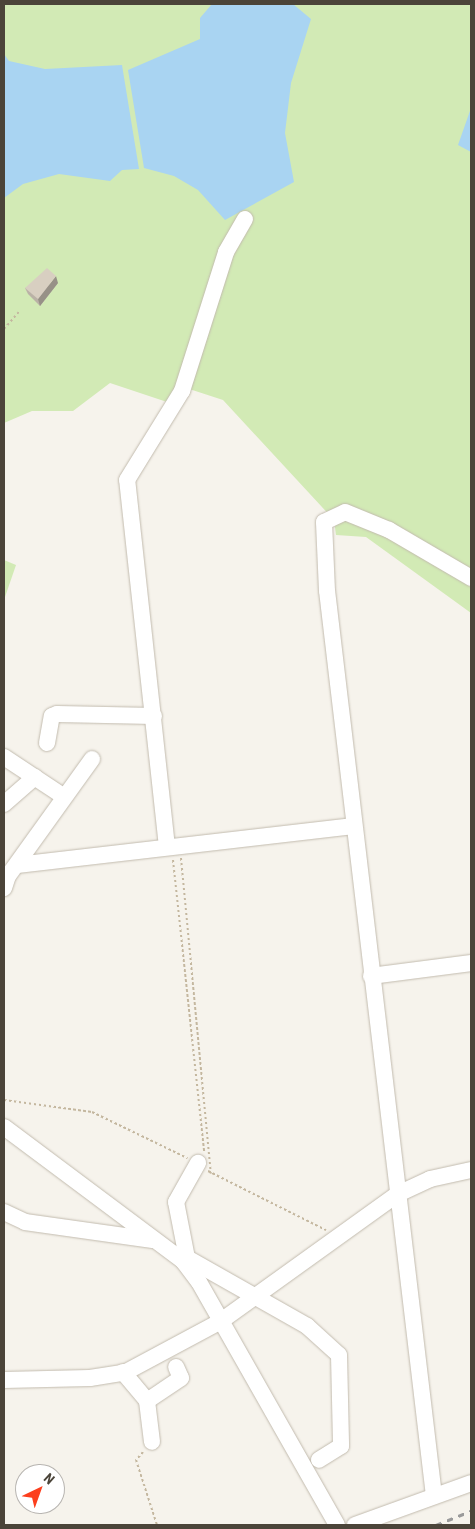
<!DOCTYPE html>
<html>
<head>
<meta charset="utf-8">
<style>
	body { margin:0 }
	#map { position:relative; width:475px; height:1529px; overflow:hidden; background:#f6f3ec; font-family:"Roboto Condensed",sans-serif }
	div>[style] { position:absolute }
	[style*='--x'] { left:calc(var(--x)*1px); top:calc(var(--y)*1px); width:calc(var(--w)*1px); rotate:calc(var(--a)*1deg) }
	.green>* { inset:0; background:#d2eab5 }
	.water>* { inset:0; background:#a9d4f2 }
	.path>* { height:2px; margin-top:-1px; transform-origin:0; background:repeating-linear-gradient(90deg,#c4b79f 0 2.5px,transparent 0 5px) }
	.roads { filter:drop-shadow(0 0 1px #c2bbae) drop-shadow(0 0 1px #c2bbae) }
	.minor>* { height:16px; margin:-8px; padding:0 8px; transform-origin:8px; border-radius:8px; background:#fff }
	.rail>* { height:3px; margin-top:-1.5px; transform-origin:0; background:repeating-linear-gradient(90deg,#9a9a9a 0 6px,transparent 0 12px) }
	.wall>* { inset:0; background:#bab2a6 }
	.shaded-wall>* { inset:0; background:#979187 }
	.building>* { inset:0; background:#d8cfc1 }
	span { translate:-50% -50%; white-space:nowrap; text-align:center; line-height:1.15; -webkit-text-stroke:5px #fff; paint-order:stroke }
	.frame { position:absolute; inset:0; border:5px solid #4b4439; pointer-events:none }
	.north { position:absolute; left:15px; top:1464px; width:50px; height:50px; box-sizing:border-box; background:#fff; border:1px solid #b7b4b0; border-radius:50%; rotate:42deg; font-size:14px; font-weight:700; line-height:20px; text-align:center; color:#4b4439 }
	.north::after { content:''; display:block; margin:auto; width:18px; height:22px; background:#fc3f1d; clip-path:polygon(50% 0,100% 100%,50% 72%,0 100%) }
</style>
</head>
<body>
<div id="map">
	<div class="green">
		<div style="clip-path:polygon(4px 4px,471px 4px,471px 613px,366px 537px,336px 535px,334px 520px,223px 400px,177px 385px,170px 403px,110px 383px,73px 411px,32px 411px,4px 423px)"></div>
		<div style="clip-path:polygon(4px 560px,16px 565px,4px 600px)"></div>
	</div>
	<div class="water">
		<div style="clip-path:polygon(212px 4px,293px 4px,311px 19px,291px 83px,285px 133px,294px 182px,225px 220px,198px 190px,174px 176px,144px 168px,128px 70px,200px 39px,200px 18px)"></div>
		<div style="clip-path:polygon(4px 54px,9px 61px,45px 69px,122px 65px,139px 169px,122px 170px,110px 181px,59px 174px,23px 184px,4px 198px)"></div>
		<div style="clip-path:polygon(471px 108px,471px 152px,458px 145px)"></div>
	</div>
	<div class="path">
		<div style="--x:4;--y:329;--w:23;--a:-49"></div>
		<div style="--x:181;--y:858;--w:317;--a:84.6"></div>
		<div style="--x:173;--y:860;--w:293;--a:83.9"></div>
		<div style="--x:4;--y:1100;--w:89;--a:7.8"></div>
		<div style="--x:92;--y:1112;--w:106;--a:25.8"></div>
		<div style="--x:208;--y:1171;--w:132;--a:26.6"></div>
		<div style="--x:143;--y:1452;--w:11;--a:131"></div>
		<div style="--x:136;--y:1460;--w:68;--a:72.1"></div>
	</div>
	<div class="roads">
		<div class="minor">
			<div style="--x:47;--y:743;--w:27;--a:-80"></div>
			<div style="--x:52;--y:716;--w:5;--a:-22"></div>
			<div style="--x:57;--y:714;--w:97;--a:1.2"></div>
			<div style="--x:4;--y:757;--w:71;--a:33.5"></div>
			<div style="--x:4;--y:804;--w:41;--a:-41.1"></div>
			<div style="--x:167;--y:847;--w:369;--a:-96.2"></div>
			<div style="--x:127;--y:480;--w:105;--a:-58.3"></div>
			<div style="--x:182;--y:391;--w:146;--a:-72.4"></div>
			<div style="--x:226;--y:252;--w:38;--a:-60"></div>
			<div style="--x:17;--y:865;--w:339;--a:-6.6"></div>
			<div style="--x:4;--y:888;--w:13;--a:-72"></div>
			<div style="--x:8;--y:876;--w:144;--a:-54.3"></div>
			<div style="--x:371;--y:976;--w:101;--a:-7.4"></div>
			<div style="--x:4;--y:1127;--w:224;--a:36.8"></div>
			<div style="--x:183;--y:1261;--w:26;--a:53"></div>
			<div style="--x:199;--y:1282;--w:279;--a:60.4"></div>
			<div style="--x:4;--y:1212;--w:23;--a:25"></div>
			<div style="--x:25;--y:1222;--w:129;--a:8"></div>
			<div style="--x:187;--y:1258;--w:138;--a:29.5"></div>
			<div style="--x:307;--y:1326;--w:43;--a:42.2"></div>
			<div style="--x:339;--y:1355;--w:91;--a:88.7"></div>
			<div style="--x:341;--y:1446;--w:26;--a:148"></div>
			<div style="--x:183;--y:1261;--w:5;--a:-37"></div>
			<div style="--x:187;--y:1258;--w:57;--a:-101.1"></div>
			<div style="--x:176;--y:1202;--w:45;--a:-60.6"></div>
			<div style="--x:123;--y:1372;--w:38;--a:50"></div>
			<div style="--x:147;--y:1401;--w:41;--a:83"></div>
			<div style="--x:4;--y:1380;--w:86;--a:-1.3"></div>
			<div style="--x:90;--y:1378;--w:36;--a:-9"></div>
			<div style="--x:126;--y:1372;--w:108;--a:-28.2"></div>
			<div style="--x:221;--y:1321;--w:218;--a:-35.7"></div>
			<div style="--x:398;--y:1194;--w:35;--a:-25"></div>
			<div style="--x:430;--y:1179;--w:42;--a:-12.4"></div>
			<div style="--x:147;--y:1401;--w:41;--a:-34.1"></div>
			<div style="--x:181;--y:1378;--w:12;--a:-114"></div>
			<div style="--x:434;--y:1496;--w:911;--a:-96.74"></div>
			<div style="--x:327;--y:591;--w:69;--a:-92.5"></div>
			<div style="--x:324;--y:522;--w:23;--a:-25"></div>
			<div style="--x:345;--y:512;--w:48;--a:22.2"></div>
			<div style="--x:389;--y:530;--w:95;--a:30.3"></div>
			<div style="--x:355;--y:1525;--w:123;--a:-19.9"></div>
		</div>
	</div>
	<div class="rail">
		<div style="--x:436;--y:1525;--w:38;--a:-22"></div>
	</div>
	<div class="wall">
		<div style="clip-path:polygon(58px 283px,40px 306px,28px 294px,25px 288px)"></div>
	</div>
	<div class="shaded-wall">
		<div style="clip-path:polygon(56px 276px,58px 283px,40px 306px,38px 299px)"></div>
	</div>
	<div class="building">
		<div style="clip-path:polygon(47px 268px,56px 276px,38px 299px,25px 288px)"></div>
	</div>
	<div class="frame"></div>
	<div class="north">N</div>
</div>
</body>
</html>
